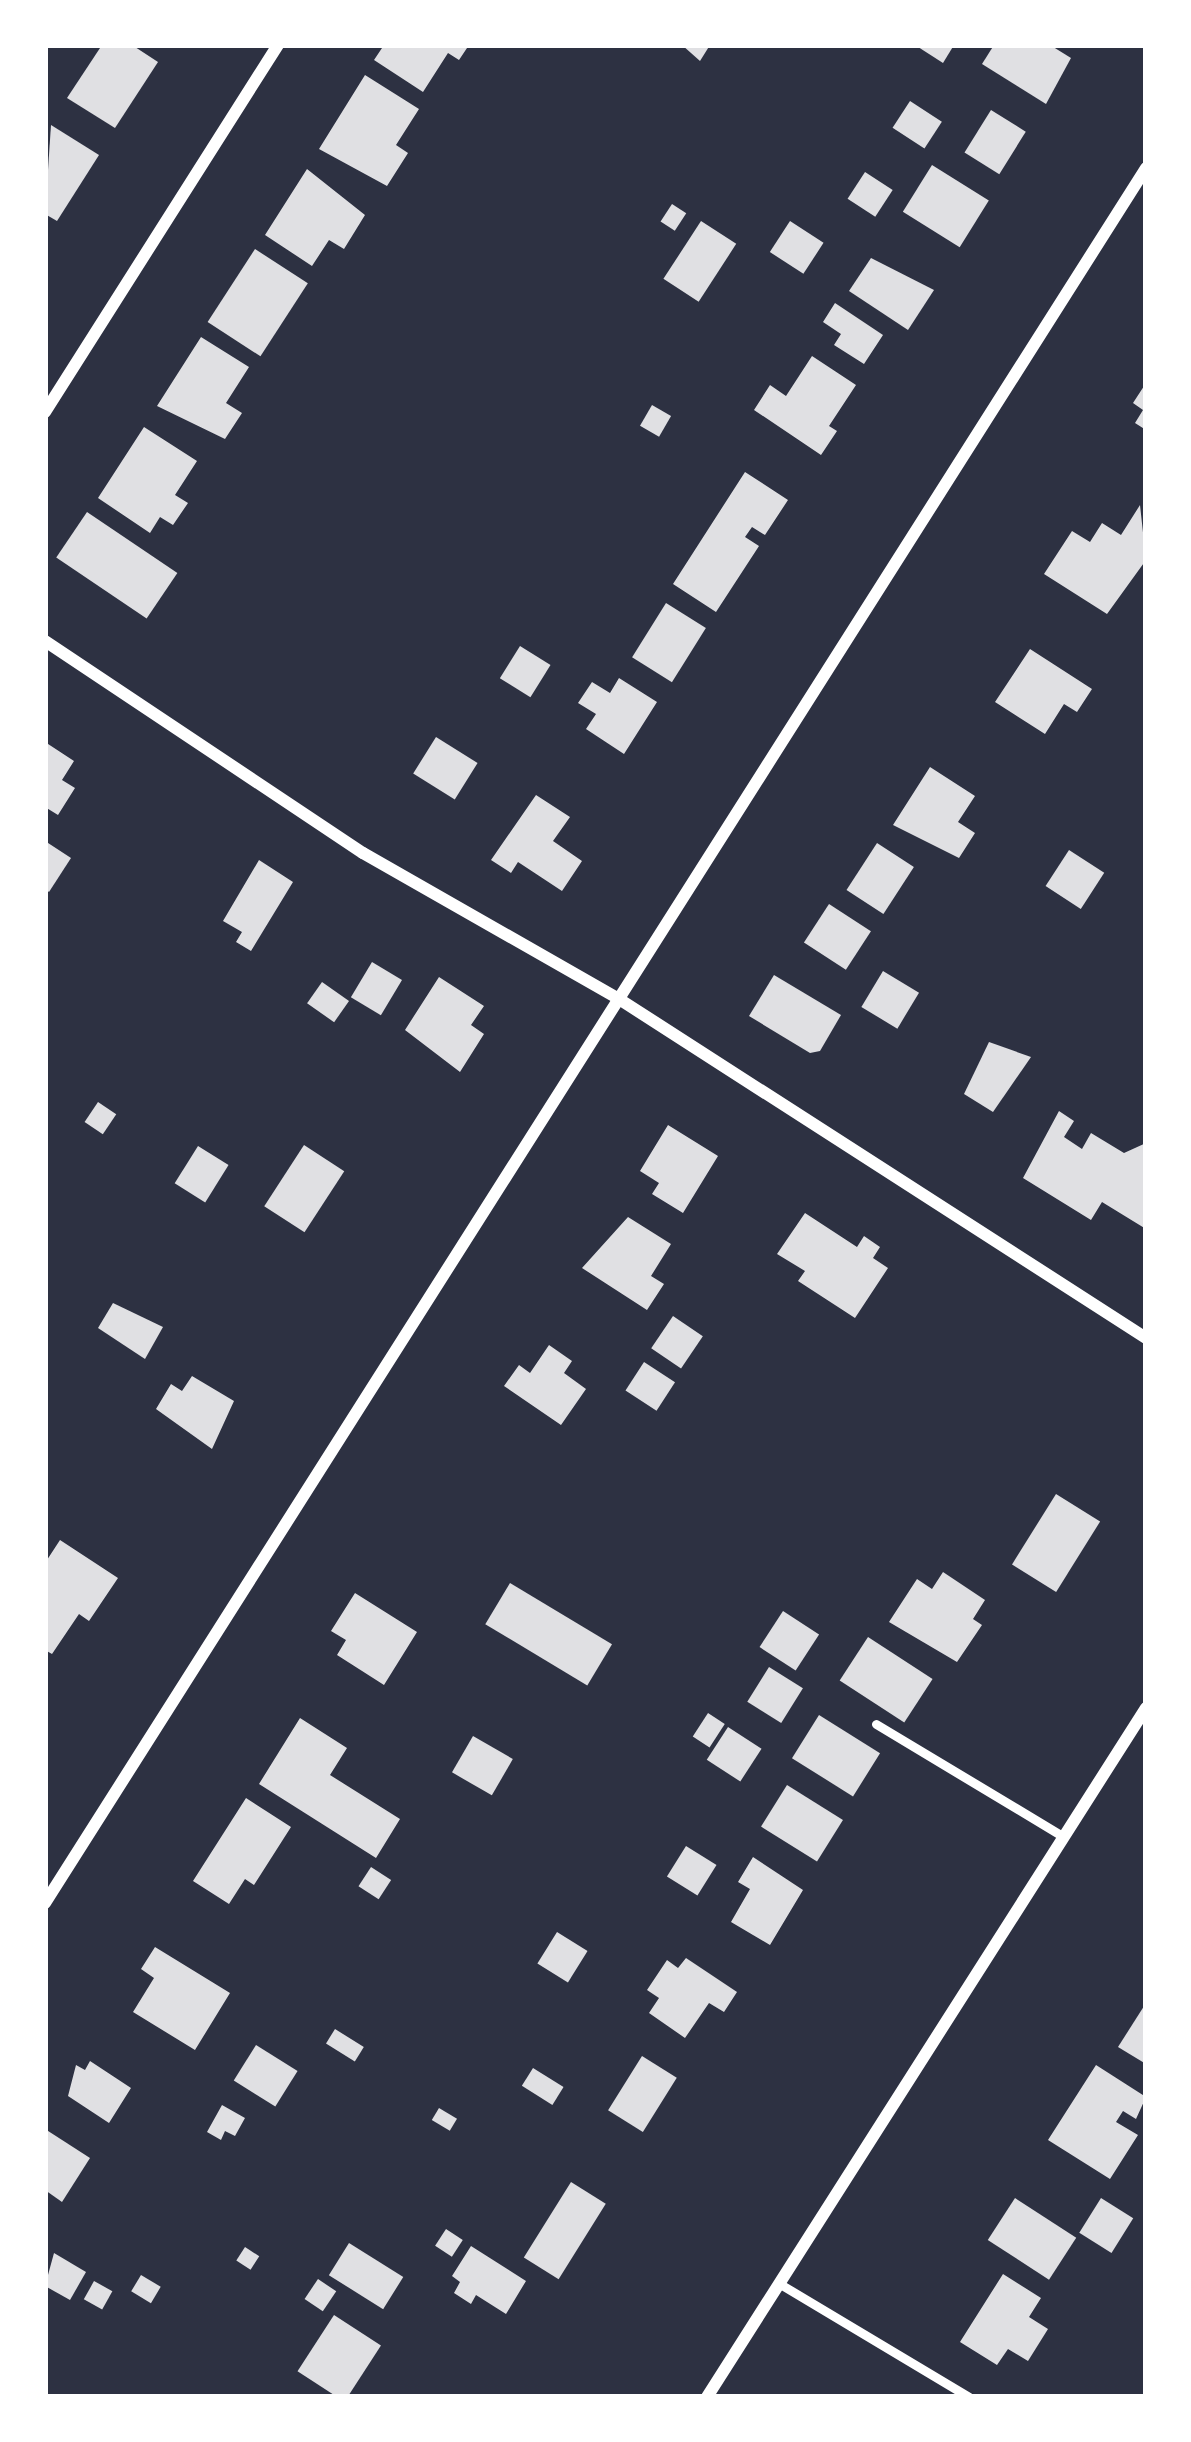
<!DOCTYPE html>
<html>
<head>
<meta charset="utf-8">
<style>
	body { margin:0 }
	#map { position:relative; width:1191px; height:2442px; overflow:hidden; background:#2d3142; font-family:Inter,sans-serif }
	div>[style] { position:absolute }
	[style*='--x'] { left:calc(var(--x)*1px); top:calc(var(--y)*1px); width:calc(var(--w)*1px); rotate:calc(var(--a)*1deg) }
	.building>* { inset:0; background:#e0e0e3; transform-origin:0 0 }
	.service>* { height:9px; margin:-4.5px; padding:0 4.5px; transform-origin:4.5px; border-radius:4.5px; background:#fff }
	.minor>* { height:12px; margin:-6px; padding:0 6px; transform-origin:6px; border-radius:6px; background:#fff }
	span { translate:-50% -50%; white-space:nowrap; text-align:center; line-height:1.15; -webkit-text-stroke:12px #fff; paint-order:stroke }
	.frame { position:absolute; inset:0; border:48px solid #fff; pointer-events:none }
</style>
</head>
<body>
<div id="map">
	<div class="building">
		<div style="clip-path:polygon(102px 45px,132px 45px,158px 62px,115px 128px,67px 98px)"></div>
		<div style="clip-path:polygon(384px 45px,469px 45px,459px 60px,448px 53px,423px 92px,374px 60px)"></div>
		<div style="clip-path:polygon(682px 45px,710px 45px,700px 61px)"></div>
		<div style="clip-path:polygon(915px 45px,954px 45px,943px 63px)"></div>
		<div style="clip-path:polygon(994px 45px,1050px 45px,1071px 58px,1046px 104px,982px 64px)"></div>
		<div style="clip-path:polygon(365px 75px,419px 109px,396px 145px,408px 153px,387px 186px,319px 149px)"></div>
		<div style="left:910px;top:101px;width:38px;height:32px;rotate:33deg"></div>
		<div style="left:991px;top:110px;width:41px;height:50px;rotate:32deg"></div>
		<div style="clip-path:polygon(51px 125px,99px 155px,57px 221px,45px 214px)"></div>
		<div style="left:932px;top:165px;width:67px;height:55px;rotate:32deg"></div>
		<div style="clip-path:polygon(307px 169px,365px 215px,344px 249px,329px 240px,312px 266px,265px 235px)"></div>
		<div style="left:865px;top:172px;width:33px;height:32px;rotate:33deg"></div>
		<div style="left:672px;top:204px;width:17px;height:21px;rotate:33deg"></div>
		<div style="left:701px;top:221px;width:42px;height:69px;rotate:33deg"></div>
		<div style="left:790px;top:221px;width:40px;height:37px;rotate:33deg"></div>
		<div style="left:255px;top:249px;width:63px;height:87px;rotate:33deg"></div>
		<div style="clip-path:polygon(871px 258px,934px 290px,908px 330px,849px 291px)"></div>
		<div style="clip-path:polygon(835px 303px,883px 335px,864px 364px,834px 345px,841px 334px,823px 322px)"></div>
		<div style="clip-path:polygon(201px 337px,249px 367px,226px 403px,242px 413px,225px 439px,157px 406px)"></div>
		<div style="clip-path:polygon(812px 356px,856px 385px,829px 426px,837px 431px,821px 455px,754px 410px,770px 385px,786px 396px)"></div>
		<div style="clip-path:polygon(1146px 383px,1146px 430px,1135px 423px,1143px 410px,1133px 403px)"></div>
		<div style="left:652px;top:405px;width:22px;height:24px;rotate:30deg"></div>
		<div style="clip-path:polygon(144px 427px,197px 461px,175px 495px,188px 503px,173px 525px,160px 517px,150px 533px,98px 498px)"></div>
		<div style="clip-path:polygon(745px 472px,788px 500px,765px 535px,752px 527px,745px 537px,759px 546px,716px 612px,673px 584px)"></div>
		<div style="clip-path:polygon(1140px 505px,1146px 560px,1107px 614px,1044px 574px,1072px 531px,1090px 542px,1102px 523px,1121px 535px)"></div>
		<div style="left:87px;top:512px;width:109px;height:55px;rotate:34deg"></div>
		<div style="left:666px;top:603px;width:47px;height:64px;rotate:32deg"></div>
		<div style="left:520px;top:646px;width:36px;height:38px;rotate:32deg"></div>
		<div style="clip-path:polygon(1030px 649px,1092px 689px,1077px 712px,1064px 704px,1045px 734px,995px 702px)"></div>
		<div style="clip-path:polygon(619px 678px,657px 702px,624px 754px,586px 729px,596px 714px,578px 703px,592px 682px,610px 693px)"></div>
		<div style="left:436px;top:737px;width:49px;height:43px;rotate:32deg"></div>
		<div style="clip-path:polygon(45px 742px,74px 761px,62px 780px,75px 788px,58px 815px,45px 807px)"></div>
		<div style="clip-path:polygon(930px 767px,975px 796px,958px 822px,975px 833px,959px 858px,893px 825px)"></div>
		<div style="clip-path:polygon(536px 795px,570px 817px,553px 841px,582px 861px,562px 891px,518px 862px,511px 873px,491px 860px)"></div>
		<div style="clip-path:polygon(45px 841px,71px 858px,49px 892px,45px 889px)"></div>
		<div style="left:877px;top:843px;width:44px;height:56px;rotate:33deg"></div>
		<div style="left:1069px;top:850px;width:42px;height:43px;rotate:33deg"></div>
		<div style="clip-path:polygon(259px 860px,293px 882px,251px 951px,236px 942px,242px 932px,223px 921px)"></div>
		<div style="left:829px;top:904px;width:50px;height:46px;rotate:33deg"></div>
		<div style="left:372px;top:962px;width:35px;height:41px;rotate:31deg"></div>
		<div style="left:883px;top:971px;width:42px;height:42px;rotate:31deg"></div>
		<div style="clip-path:polygon(774px 975px,841px 1015px,820px 1051px,810px 1053px,749px 1016px)"></div>
		<div style="clip-path:polygon(439px 977px,484px 1006px,471px 1025px,484px 1034px,460px 1072px,405px 1030px)"></div>
		<div style="left:322px;top:982px;width:33px;height:26px;rotate:35deg"></div>
		<div style="clip-path:polygon(989px 1042px,1031px 1057px,993px 1112px,964px 1094px)"></div>
		<div style="left:98px;top:1102px;width:22px;height:24px;rotate:34deg"></div>
		<div style="clip-path:polygon(1059px 1111px,1074px 1121px,1064px 1137px,1082px 1149px,1091px 1133px,1124px 1153px,1146px 1143px,1146px 1229px,1102px 1202px,1091px 1220px,1023px 1178px)"></div>
		<div style="clip-path:polygon(668px 1125px,718px 1156px,683px 1213px,652px 1194px,659px 1183px,640px 1171px)"></div>
		<div style="left:304px;top:1145px;width:48px;height:73px;rotate:33deg"></div>
		<div style="left:198px;top:1146px;width:36px;height:44px;rotate:32deg"></div>
		<div style="clip-path:polygon(805px 1213px,857px 1247px,864px 1236px,880px 1247px,873px 1258px,888px 1268px,855px 1318px,798px 1281px,805px 1271px,777px 1254px)"></div>
		<div style="clip-path:polygon(628px 1217px,671px 1244px,651px 1276px,664px 1284px,647px 1310px,582px 1268px)"></div>
		<div style="clip-path:polygon(113px 1303px,163px 1327px,145px 1359px,98px 1328px)"></div>
		<div style="left:673px;top:1316px;width:36px;height:39px;rotate:34deg"></div>
		<div style="clip-path:polygon(549px 1345px,572px 1361px,564px 1373px,586px 1389px,561px 1425px,504px 1386px,519px 1365px,530px 1373px)"></div>
		<div style="left:644px;top:1362px;width:37px;height:34px;rotate:33deg"></div>
		<div style="clip-path:polygon(192px 1376px,234px 1401px,212px 1449px,156px 1409px,171px 1384px,182px 1391px)"></div>
		<div style="left:1056px;top:1494px;width:52px;height:83px;rotate:32deg"></div>
		<div style="clip-path:polygon(60px 1540px,118px 1578px,89px 1621px,79px 1614px,52px 1654px,45px 1650px,45px 1563px)"></div>
		<div style="clip-path:polygon(943px 1572px,985px 1600px,973px 1619px,982px 1625px,957px 1662px,889px 1622px,917px 1579px,932px 1589px)"></div>
		<div style="left:510px;top:1583px;width:119px;height:48px;rotate:31deg"></div>
		<div style="clip-path:polygon(355px 1593px,417px 1632px,384px 1685px,337px 1655px,346px 1640px,331px 1631px)"></div>
		<div style="left:783px;top:1611px;width:43px;height:43px;rotate:33deg"></div>
		<div style="left:868px;top:1637px;width:77px;height:52px;rotate:33deg"></div>
		<div style="left:769px;top:1667px;width:40px;height:41px;rotate:32deg"></div>
		<div style="left:708px;top:1713px;width:20px;height:28px;rotate:33deg"></div>
		<div style="left:819px;top:1715px;width:72px;height:51px;rotate:32deg"></div>
		<div style="clip-path:polygon(300px 1718px,347px 1748px,330px 1775px,400px 1819px,376px 1858px,259px 1784px)"></div>
		<div style="left:728px;top:1727px;width:40px;height:39px;rotate:33deg"></div>
		<div style="left:473px;top:1736px;width:46px;height:42px;rotate:30deg"></div>
		<div style="left:787px;top:1785px;width:66px;height:49px;rotate:32deg"></div>
		<div style="clip-path:polygon(246px 1798px,291px 1827px,254px 1885px,245px 1879px,229px 1904px,193px 1881px)"></div>
		<div style="left:686px;top:1846px;width:36px;height:36px;rotate:32deg"></div>
		<div style="clip-path:polygon(753px 1857px,803px 1890px,770px 1945px,731px 1922px,750px 1889px,738px 1882px)"></div>
		<div style="left:371px;top:1867px;width:24px;height:23px;rotate:33deg"></div>
		<div style="left:557px;top:1932px;width:36px;height:37px;rotate:32deg"></div>
		<div style="clip-path:polygon(155px 1947px,230px 1993px,195px 2050px,133px 2012px,154px 1978px,141px 1969px)"></div>
		<div style="clip-path:polygon(686px 1958px,737px 1992px,724px 2012px,709px 2003px,685px 2038px,649px 2013px,659px 1998px,647px 1990px,667px 1960px,678px 1968px)"></div>
		<div style="clip-path:polygon(1146px 2003px,1146px 2064px,1118px 2047px)"></div>
		<div style="left:335px;top:2029px;width:34px;height:17px;rotate:32deg"></div>
		<div style="left:256px;top:2045px;width:49px;height:42px;rotate:32deg"></div>
		<div style="left:642px;top:2056px;width:41px;height:64px;rotate:32deg"></div>
		<div style="clip-path:polygon(90px 2061px,131px 2088px,109px 2123px,68px 2096px,76px 2065px,85px 2070px)"></div>
		<div style="clip-path:polygon(1096px 2065px,1146px 2097px,1136px 2119px,1123px 2111px,1116px 2122px,1138px 2135px,1110px 2179px,1048px 2140px)"></div>
		<div style="left:533px;top:2068px;width:36px;height:21px;rotate:32deg"></div>
		<div style="clip-path:polygon(222px 2105px,245px 2118px,235px 2136px,225px 2131px,221px 2140px,207px 2132px)"></div>
		<div style="left:439px;top:2108px;width:21px;height:14px;rotate:31deg"></div>
		<div style="clip-path:polygon(45px 2129px,90px 2158px,62px 2202px,45px 2190px)"></div>
		<div style="left:571px;top:2182px;width:41px;height:89px;rotate:32deg"></div>
		<div style="left:1015px;top:2198px;width:73px;height:50px;rotate:33deg"></div>
		<div style="left:1101px;top:2198px;width:38px;height:41px;rotate:32deg"></div>
		<div style="left:446px;top:2229px;width:20px;height:20px;rotate:33deg"></div>
		<div style="left:349px;top:2243px;width:64px;height:38px;rotate:32deg"></div>
		<div style="clip-path:polygon(471px 2246px,526px 2281px,506px 2314px,476px 2295px,471px 2304px,454px 2293px,460px 2282px,452px 2276px)"></div>
		<div style="left:245px;top:2247px;width:17px;height:16px;rotate:33deg"></div>
		<div style="clip-path:polygon(54px 2253px,86px 2272px,70px 2300px,45px 2286px)"></div>
		<div style="clip-path:polygon(1003px 2274px,1041px 2298px,1029px 2317px,1048px 2329px,1028px 2361px,1008px 2349px,997px 2365px,960px 2342px)"></div>
		<div style="left:141px;top:2275px;width:23px;height:19px;rotate:31deg"></div>
		<div style="left:318px;top:2279px;width:22px;height:24px;rotate:34deg"></div>
		<div style="left:94px;top:2281px;width:21px;height:21px;rotate:29deg"></div>
		<div style="left:334px;top:2315px;width:56px;height:67px;rotate:33deg"></div>
	</div>
	<div class="service">
		<div style="--x:876;--y:1724;--w:219;--a:31"></div>
		<div style="--x:780;--y:2284;--w:220;--a:30.9"></div>
	</div>
	<div class="minor">
		<div style="--x:45;--y:412;--w:435;--a:-57.6"></div>
		<div style="--x:45;--y:641;--w:382;--a:33.7"></div>
		<div style="--x:363;--y:853;--w:295;--a:29.7"></div>
		<div style="--x:619;--y:999;--w:627;--a:32.75"></div>
		<div style="--x:45;--y:1903;--w:2055;--a:-57.6"></div>
		<div style="--x:707;--y:2397;--w:817;--a:-57.5"></div>
	</div>
	<div class="frame"></div>
</div>
</body>
</html>
